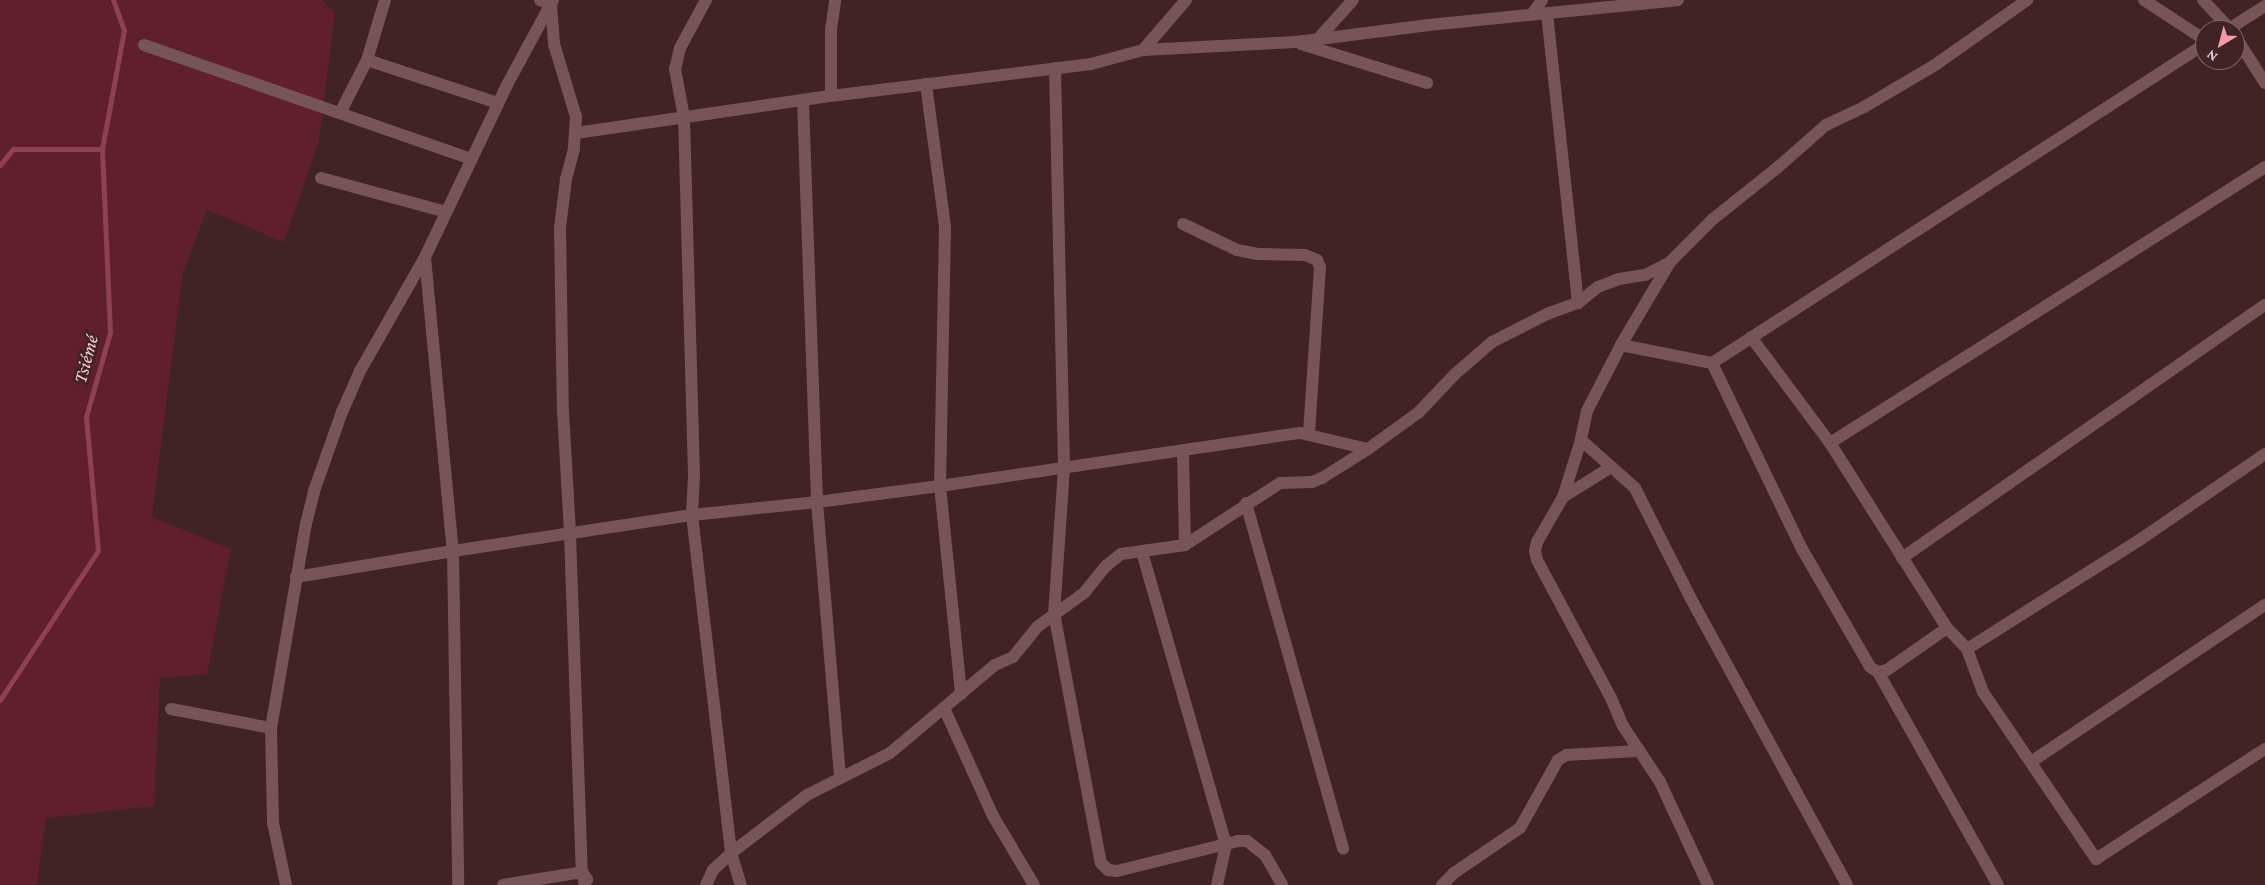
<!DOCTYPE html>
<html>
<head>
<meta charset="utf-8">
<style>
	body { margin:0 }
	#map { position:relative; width:2265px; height:885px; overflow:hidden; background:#402227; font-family:"Crimson Pro",serif }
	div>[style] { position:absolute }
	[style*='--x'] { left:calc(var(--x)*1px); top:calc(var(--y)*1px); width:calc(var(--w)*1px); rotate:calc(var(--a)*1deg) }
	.green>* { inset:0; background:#5f1f2e }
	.stream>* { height:5px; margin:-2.5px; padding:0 2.5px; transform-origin:2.5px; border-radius:2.5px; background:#8e4251 }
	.minor>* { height:12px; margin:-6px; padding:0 6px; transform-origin:6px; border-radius:6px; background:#765459 }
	span { translate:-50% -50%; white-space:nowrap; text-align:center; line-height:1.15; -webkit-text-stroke:5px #402227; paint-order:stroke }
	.water-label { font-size:19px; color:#fccdd3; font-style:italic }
	.north { position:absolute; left:2195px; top:20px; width:50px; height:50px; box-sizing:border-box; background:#402227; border:1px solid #80666a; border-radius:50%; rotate:217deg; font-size:14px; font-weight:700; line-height:20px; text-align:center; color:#e0ccce }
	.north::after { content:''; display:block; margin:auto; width:18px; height:22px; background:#f39aa8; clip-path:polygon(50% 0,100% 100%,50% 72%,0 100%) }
</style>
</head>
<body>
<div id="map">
	<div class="green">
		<div style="clip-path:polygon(0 0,322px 0,335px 13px,319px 141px,284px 242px,207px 210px,183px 272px,152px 517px,231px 549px,207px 674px,160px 678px,154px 806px,46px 818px,37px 885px,0 885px)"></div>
	</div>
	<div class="stream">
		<div style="--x:0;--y:165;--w:21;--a:-51"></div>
		<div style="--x:13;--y:149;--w:89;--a:0"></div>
		<div style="--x:0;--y:700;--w:178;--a:-56.7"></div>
		<div style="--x:98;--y:551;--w:135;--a:-95.1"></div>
		<div style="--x:86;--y:417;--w:88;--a:-74.2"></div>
		<div style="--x:110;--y:332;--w:183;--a:-92.5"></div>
		<div style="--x:102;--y:149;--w:121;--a:-79.5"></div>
		<div style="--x:124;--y:30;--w:32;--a:-110"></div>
	</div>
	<div class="minor">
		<div style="--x:540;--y:0;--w:12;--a:20"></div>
		<div style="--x:551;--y:4;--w:40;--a:85.7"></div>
		<div style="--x:554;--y:44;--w:76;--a:73.2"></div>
		<div style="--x:576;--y:117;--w:32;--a:94"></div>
		<div style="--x:574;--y:149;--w:31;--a:105"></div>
		<div style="--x:566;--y:179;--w:49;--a:97"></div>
		<div style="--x:560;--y:228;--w:183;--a:89.1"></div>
		<div style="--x:563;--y:411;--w:123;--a:86.7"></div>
		<div style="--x:570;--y:534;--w:338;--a:88"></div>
		<div style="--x:582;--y:872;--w:13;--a:77"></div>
		<div style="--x:706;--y:0;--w:55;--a:118.4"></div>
		<div style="--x:680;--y:48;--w:22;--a:103"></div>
		<div style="--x:675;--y:69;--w:49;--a:79.4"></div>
		<div style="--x:684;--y:117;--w:359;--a:88.4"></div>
		<div style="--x:694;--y:476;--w:39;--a:93"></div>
		<div style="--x:692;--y:515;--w:340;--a:83.4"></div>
		<div style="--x:731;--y:853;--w:34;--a:73"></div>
		<div style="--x:2144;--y:0;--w:73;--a:33.3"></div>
		<div style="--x:2203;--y:0;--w:41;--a:47"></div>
		<div style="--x:1547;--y:13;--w:292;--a:83.9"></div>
		<div style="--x:1532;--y:14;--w:17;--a:-54"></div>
		<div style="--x:2227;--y:30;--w:45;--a:-32.3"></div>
		<div style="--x:2235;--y:36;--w:56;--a:57.4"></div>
		<div style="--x:1318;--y:39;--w:52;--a:-48.1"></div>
		<div style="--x:1301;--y:44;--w:132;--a:17.2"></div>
		<div style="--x:144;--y:45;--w:347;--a:19.2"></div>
		<div style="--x:1143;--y:50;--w:66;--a:-49.3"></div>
		<div style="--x:367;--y:60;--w:138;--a:18.2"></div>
		<div style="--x:1055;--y:68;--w:400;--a:88.7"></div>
		<div style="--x:1064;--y:468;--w:145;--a:93.9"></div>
		<div style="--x:1054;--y:613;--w:254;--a:79.4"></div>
		<div style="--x:1101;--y:863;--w:10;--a:45"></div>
		<div style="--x:1108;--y:870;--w:9;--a:6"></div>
		<div style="--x:1117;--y:871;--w:125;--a:-13.9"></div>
		<div style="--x:1238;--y:841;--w:9;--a:0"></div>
		<div style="--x:1247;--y:841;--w:23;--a:38"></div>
		<div style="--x:1265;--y:855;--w:34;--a:60"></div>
		<div style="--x:926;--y:84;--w:144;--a:82.4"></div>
		<div style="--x:945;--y:227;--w:259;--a:91.1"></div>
		<div style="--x:940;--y:486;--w:209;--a:84.2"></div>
		<div style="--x:831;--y:96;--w:66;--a:-90"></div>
		<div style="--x:831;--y:30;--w:30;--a:-82"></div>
		<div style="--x:803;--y:101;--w:401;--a:88"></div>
		<div style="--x:817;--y:502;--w:277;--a:85.2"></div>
		<div style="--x:340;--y:113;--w:59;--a:-63"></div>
		<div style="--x:367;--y:60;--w:63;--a:-73.3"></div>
		<div style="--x:576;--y:133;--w:258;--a:-8.3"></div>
		<div style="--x:831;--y:96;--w:262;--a:-7"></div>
		<div style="--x:1091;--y:64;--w:54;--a:-15.1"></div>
		<div style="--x:1143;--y:50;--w:153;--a:-3"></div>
		<div style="--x:1296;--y:42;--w:134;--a:-7.3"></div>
		<div style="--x:1429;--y:25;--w:250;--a:-5.7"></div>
		<div style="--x:321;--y:178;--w:130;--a:15.2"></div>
		<div style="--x:1183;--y:224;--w:60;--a:25.7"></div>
		<div style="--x:1237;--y:250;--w:21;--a:11"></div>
		<div style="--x:1258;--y:254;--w:47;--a:1.2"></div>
		<div style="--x:1305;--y:255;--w:13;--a:23"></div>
		<div style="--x:1317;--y:260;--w:8;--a:67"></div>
		<div style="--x:1320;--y:267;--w:167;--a:93.8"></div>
		<div style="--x:425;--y:257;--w:295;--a:84.6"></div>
		<div style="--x:453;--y:551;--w:334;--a:89.1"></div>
		<div style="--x:1670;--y:262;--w:96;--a:120.6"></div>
		<div style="--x:1621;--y:345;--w:74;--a:117.3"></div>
		<div style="--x:1587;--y:411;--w:30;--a:102"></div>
		<div style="--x:1581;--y:440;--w:60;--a:107.5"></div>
		<div style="--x:1563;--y:497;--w:52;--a:120"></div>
		<div style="--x:1537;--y:542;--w:9;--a:103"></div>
		<div style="--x:1535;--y:551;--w:9;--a:77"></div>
		<div style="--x:1537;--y:560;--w:157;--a:61.8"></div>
		<div style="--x:1611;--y:698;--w:30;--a:67"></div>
		<div style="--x:1623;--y:726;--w:67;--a:56.5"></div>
		<div style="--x:1660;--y:782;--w:114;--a:65"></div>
		<div style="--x:1751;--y:337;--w:132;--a:53.3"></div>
		<div style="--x:1830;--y:443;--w:219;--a:57.7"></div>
		<div style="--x:1947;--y:628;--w:29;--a:46"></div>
		<div style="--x:1967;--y:649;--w:46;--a:69.6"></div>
		<div style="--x:1983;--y:692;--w:202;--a:55.9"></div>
		<div style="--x:2096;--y:859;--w:202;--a:-33.1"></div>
		<div style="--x:1621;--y:345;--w:93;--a:11.2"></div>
		<div style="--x:1712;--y:363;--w:587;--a:-32.91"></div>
		<div style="--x:1712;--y:363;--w:207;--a:64.2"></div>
		<div style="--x:1802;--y:549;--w:136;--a:60"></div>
		<div style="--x:1870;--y:667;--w:9;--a:32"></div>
		<div style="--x:1878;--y:672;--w:9;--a:-13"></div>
		<div style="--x:1887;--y:670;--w:73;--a:-35"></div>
		<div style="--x:1581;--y:440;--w:72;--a:41.6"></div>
		<div style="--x:1635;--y:488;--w:122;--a:63.2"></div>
		<div style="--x:1690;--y:597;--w:328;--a:61.4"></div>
		<div style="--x:1830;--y:443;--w:515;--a:-32.39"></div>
		<div style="--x:1183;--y:450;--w:95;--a:88.8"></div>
		<div style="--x:1563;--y:497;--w:57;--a:-32"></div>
		<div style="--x:1246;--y:503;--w:359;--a:74.3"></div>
		<div style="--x:1142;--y:552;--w:305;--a:74"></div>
		<div style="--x:1226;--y:845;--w:41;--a:102.7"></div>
		<div style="--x:1902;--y:558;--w:442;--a:-34.9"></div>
		<div style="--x:296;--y:577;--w:159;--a:-9.4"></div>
		<div style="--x:453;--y:551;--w:242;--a:-8.6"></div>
		<div style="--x:692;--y:515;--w:126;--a:-5.9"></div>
		<div style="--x:817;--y:502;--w:124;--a:-7.4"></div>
		<div style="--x:940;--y:486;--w:364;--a:-8.4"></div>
		<div style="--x:1300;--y:433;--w:70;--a:13.2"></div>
		<div style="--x:1967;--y:649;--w:202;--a:-32.3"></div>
		<div style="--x:2138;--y:541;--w:154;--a:-34.4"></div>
		<div style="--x:1878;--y:672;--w:244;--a:60.6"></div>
		<div style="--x:944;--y:708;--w:119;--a:65.6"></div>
		<div style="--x:993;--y:816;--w:80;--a:59.3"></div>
		<div style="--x:171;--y:709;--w:102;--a:10.8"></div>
		<div style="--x:2031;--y:762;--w:282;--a:-33.9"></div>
		<div style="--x:286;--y:885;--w:63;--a:-101.8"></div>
		<div style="--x:273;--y:823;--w:95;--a:-91.2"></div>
		<div style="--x:271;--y:728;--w:207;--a:-80.3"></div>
		<div style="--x:306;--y:524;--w:34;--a:-76"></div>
		<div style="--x:314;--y:491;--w:84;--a:-70.5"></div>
		<div style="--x:342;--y:412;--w:45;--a:-66.3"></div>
		<div style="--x:360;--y:371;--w:131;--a:-60.3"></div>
		<div style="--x:425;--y:257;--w:191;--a:-64.5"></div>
		<div style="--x:507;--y:85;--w:97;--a:-61.6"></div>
		<div style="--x:503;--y:885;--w:80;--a:-9.3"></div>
		<div style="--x:582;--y:872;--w:9;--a:54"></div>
		<div style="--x:706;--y:885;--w:17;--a:-65"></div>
		<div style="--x:713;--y:870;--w:25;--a:-43"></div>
		<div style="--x:731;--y:853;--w:96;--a:-37.3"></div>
		<div style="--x:807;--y:795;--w:93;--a:-26.8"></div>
		<div style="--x:890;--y:753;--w:137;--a:-40"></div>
		<div style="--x:995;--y:665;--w:20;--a:-24"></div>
		<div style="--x:1013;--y:657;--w:38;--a:-51"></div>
		<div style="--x:1037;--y:627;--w:58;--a:-35.9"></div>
		<div style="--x:1084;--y:593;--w:35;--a:-51"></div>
		<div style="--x:1106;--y:566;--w:19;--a:-39"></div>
		<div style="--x:1121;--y:554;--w:65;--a:-8"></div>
		<div style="--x:1185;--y:545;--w:113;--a:-33.1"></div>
		<div style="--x:1280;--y:483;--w:32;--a:-2"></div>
		<div style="--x:1312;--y:482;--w:11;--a:-22"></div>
		<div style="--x:1322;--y:478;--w:54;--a:-32.2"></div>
		<div style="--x:1368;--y:449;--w:62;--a:-35.8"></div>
		<div style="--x:1418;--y:413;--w:54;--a:-46.5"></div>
		<div style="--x:1455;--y:374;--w:49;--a:-40.9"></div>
		<div style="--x:1492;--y:342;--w:62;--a:-27"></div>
		<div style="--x:1547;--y:314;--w:33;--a:-20"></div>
		<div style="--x:1578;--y:303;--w:26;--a:-39"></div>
		<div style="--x:1598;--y:287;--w:22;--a:-21"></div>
		<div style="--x:1619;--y:279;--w:26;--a:-9"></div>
		<div style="--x:1645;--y:275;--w:28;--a:-27"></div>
		<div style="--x:1670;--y:262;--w:61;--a:-45"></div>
		<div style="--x:1713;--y:219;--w:82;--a:-38.6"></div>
		<div style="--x:1777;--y:168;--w:65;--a:-41.3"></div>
		<div style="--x:1826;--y:125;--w:42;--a:-25.3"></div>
		<div style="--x:1864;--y:107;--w:82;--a:-30.6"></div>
		<div style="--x:1935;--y:65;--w:113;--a:-35.2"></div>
		<div style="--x:1442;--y:885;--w:17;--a:-45"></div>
		<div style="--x:1454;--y:873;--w:80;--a:-34.3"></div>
		<div style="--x:1520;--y:828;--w:78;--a:-60.8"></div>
		<div style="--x:1558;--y:760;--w:9;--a:-32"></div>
		<div style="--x:1566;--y:755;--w:72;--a:-3.2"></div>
	</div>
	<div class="water-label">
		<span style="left:86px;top:359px;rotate:-75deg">Tsiémé</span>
	</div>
	<div class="north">N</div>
</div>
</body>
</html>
